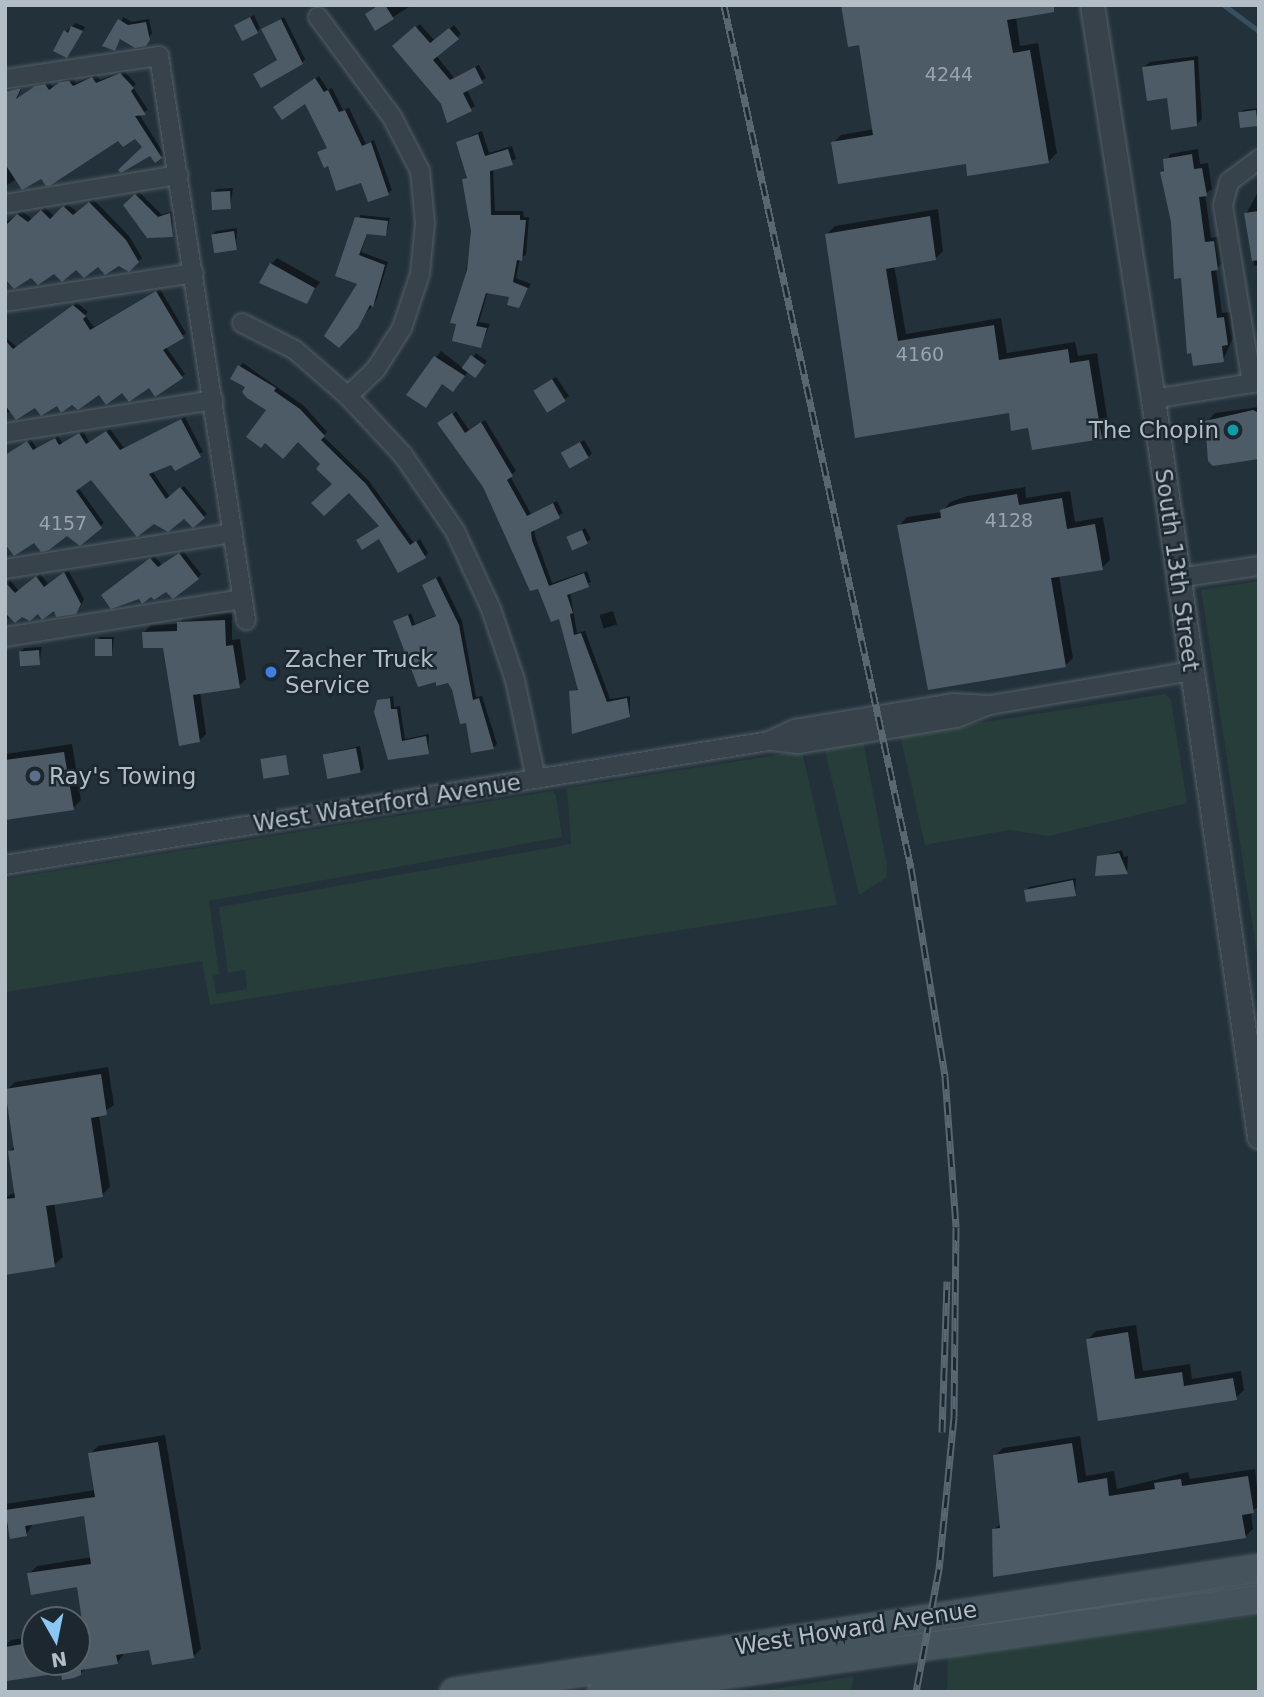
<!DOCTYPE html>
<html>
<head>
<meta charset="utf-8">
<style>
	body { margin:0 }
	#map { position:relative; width:1264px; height:1697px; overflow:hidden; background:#23313a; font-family:"DejaVu Sans",sans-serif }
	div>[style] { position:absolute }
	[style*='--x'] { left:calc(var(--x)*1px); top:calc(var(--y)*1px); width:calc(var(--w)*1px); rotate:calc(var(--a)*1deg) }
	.green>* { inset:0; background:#263d3a }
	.shadow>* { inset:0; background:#0007; transform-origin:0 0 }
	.stream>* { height:4.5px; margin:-2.25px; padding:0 2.25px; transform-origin:2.25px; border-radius:2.25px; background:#375060 }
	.building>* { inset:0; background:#4c5b65; transform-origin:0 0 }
	.roads { filter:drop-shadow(0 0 2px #556068) drop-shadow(0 0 2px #556068) }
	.minor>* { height:18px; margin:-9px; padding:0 9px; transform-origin:9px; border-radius:9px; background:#37424a }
	.tertiary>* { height:23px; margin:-11.5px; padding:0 11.5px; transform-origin:11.5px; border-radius:11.5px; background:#37424a }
	.secondary>* { height:26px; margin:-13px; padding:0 13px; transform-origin:13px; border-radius:13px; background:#45535d }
	.rail>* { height:7px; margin-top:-3.5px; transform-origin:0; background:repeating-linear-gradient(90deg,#1c272f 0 13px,#596771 0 26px); box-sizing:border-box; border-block:2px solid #596771 }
	.dots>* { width:19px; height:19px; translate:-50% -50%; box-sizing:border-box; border:4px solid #1c272f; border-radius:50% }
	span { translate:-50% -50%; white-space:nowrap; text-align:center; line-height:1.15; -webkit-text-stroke:5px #1c272f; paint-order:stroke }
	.number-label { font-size:19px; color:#98a4ae }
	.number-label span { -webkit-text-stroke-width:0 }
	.poi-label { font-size:23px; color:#b2bdc6 }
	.right { translate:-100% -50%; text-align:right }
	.left { translate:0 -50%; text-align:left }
	.street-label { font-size:23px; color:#b2bdc6 }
	.frame { position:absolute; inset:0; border:7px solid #b2bdc6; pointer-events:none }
	.north { position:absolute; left:21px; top:1606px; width:70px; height:70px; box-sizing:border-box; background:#1c272f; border:2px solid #58636b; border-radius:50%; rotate:171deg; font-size:19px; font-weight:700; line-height:28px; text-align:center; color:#b2bdc6 }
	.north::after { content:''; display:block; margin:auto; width:24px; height:32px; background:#89c7f4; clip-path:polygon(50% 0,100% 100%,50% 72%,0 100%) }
</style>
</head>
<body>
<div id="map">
	<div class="green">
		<div style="clip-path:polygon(1259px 581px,1259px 967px,1201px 590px)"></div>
		<div style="clip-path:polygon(1165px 694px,1171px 700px,1187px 803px,1049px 836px,1009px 830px,925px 845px,900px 735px)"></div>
		<div style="clip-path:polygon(863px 740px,887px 865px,886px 878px,859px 895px,825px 751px,827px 746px)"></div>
		<div style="clip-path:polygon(802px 751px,837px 905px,210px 1005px,202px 961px,5px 992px,5px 879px,553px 791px,556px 795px,562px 837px,209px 901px,219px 974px,213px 976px,216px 994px,247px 989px,245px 970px,228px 973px,219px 907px,571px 844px,567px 788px)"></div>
		<div style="clip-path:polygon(1259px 1615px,1259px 1692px,947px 1692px,948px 1656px)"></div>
		<div style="clip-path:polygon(854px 1676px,851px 1692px,756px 1692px)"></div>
	</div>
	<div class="shadow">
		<div style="clip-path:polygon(379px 5px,412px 5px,376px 28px)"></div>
		<div style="clip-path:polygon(843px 5px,1055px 5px,1050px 11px,1016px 17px,1020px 46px,1038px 43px,1057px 153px,1049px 161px,967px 162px,833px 143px,841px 135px,874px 129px,860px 43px)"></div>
		<div style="clip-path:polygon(254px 15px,260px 28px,257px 32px,236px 26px)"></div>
		<div style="clip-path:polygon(123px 17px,132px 22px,149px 19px,152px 33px,145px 45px,121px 38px,116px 46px)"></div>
		<div style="clip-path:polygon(284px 17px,305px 59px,302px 63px,279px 60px,263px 29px)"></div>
		<div style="clip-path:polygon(76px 23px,85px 27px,68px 56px,65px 32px)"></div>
		<div style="clip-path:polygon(420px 24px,435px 41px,454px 25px,461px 34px,436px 55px,454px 78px,479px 65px,486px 78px,467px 90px,475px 106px,448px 121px,442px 103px,394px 46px)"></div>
		<div style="clip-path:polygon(1198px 56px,1202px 119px,1197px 124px,1144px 67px,1150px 62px)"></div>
		<div style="clip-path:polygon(124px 71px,136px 84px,133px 87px,148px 110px,139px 114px,164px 154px,160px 157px,136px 136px,118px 139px,42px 176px,17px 179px,5px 186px,5px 94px,22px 87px,17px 99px,41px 83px,49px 82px,53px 87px,65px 79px,73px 78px,76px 83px,96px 75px,100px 80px)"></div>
		<div style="clip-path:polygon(319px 76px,328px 90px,332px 88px,343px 110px,349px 108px,366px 144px,374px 140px,392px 190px,388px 193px,369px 200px,362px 181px,319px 153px,328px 147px,306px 102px,279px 104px)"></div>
		<div style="clip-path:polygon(1259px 108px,1257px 125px,1240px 114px,1243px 110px)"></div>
		<div style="clip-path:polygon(482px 131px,489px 153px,512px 146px,516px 159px,493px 168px,495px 211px,523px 211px,524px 217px,529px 217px,526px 255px,520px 258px,516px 278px,531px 284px,518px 306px,511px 296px,488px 291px,479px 322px,490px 324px,481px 346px,454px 340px,473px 231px,464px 179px,468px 176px,458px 142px)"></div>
		<div style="clip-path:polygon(1198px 149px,1200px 164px,1208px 163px,1212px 189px,1205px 194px,1211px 238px,1219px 236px,1223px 263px,1216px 269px,1222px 313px,1230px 312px,1233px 338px,1223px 360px,1183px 276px,1176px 277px,1172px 247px,1176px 243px,1162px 173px,1170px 154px)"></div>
		<div style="clip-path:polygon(233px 188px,230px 208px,213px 193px,217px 189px)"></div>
		<div style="clip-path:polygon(1259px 190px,1259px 265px,1254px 266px,1246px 214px)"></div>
		<div style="clip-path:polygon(139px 192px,162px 215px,173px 211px,172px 236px,125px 205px)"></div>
		<div style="clip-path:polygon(93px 199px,129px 236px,142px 258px,128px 269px,119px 264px,98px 265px,5px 281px,5px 223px,22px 211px,32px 219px,45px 207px,55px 217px,67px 204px,77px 212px)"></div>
		<div style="clip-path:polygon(938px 209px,943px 251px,935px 259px,894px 265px,906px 334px,1001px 318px,1007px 353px,1075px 342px,1078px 356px,1097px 353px,1109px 429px,1101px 437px,1030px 426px,1010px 411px,857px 436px,827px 234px,835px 226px)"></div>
		<div style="clip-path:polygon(360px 215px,390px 218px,386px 235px,368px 232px,361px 252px,388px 262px,376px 301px,339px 346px,359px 283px)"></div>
		<div style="clip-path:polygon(237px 228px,236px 248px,213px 234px,216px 231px)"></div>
		<div style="clip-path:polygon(277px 258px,320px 282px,306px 302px,271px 264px)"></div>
		<div style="clip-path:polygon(160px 289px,186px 333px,166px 347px,185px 374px,181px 377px,5px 413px,5px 337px,17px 347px,77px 303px,88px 312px,85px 315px,94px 327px)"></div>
		<div style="clip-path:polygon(441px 351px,464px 369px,476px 353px,487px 361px,479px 372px,469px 370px,457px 387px,443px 382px,409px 394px)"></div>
		<div style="clip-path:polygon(243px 363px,304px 406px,327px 432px,323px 436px,369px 481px,414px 543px,420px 539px,428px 553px,425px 556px,380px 526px,349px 491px,334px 484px,323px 464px,247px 387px,239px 367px)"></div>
		<div style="clip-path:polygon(556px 377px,569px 396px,548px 411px,539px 388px)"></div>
		<div style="clip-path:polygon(1259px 407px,1259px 457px,1207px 422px,1215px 413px)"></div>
		<div style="clip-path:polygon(456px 411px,469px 430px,485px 420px,516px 471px,510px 476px,531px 514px,557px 501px,563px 513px,534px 529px,535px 536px,552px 583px,587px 571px,591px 582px,570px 592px,577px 633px,585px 631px,610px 699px,630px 696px,630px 715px,571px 692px,580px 688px,560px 616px,484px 486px,442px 426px)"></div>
		<div style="clip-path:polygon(185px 417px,203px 452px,152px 471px,170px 497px,184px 486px,207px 514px,193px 525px,184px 517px,91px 477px,78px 487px,104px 523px,80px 543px,67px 534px,5px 545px,5px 455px,31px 439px,37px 449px,58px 436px,63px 444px,83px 431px,89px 442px,110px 429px,124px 448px)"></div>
		<div style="clip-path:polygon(584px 440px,592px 453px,588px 457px,567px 450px)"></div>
		<div style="clip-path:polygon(1025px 487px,1026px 498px,1070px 491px,1075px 522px,1103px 517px,1110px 560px,1102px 568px,1059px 575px,1073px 658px,1065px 666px,899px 526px,907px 517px,942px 512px,950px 502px,967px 496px)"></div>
		<div style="clip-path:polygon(585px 528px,591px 539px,587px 542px,568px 538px)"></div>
		<div style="clip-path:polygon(183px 551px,201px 574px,198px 578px,139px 597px,106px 592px,154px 556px,162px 565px)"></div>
		<div style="clip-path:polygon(68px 570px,84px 599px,79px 609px,55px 608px,5px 619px,9px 579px,19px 591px,40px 574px,48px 584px)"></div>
		<div style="clip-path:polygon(440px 576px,462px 621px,476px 697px,482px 696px,497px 744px,493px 748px,467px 720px,461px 722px,449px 681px,395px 622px,411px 613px,415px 624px,437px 615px,424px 585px)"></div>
		<div style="left:613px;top:611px;width:14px;height:14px;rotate:73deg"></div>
		<div style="clip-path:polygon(232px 613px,232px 640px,240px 639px,246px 679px,239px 686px,200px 692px,206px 734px,199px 741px,164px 647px,144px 632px,151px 625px,179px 624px,186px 615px)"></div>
		<div style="clip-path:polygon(100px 637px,114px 637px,112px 654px,97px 640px)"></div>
		<div style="clip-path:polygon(42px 647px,39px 664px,21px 652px,24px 648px)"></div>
		<div style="clip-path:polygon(393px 696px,394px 707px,400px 706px,405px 739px,429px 734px,428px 752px,389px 758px,385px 731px,379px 732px,378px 701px)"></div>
		<div style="clip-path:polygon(72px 744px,81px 800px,73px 808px,5px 810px,6px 754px)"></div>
		<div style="clip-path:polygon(360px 746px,364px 768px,360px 772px,325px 754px)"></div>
		<div style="clip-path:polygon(1122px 850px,1124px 857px,1128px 856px,1127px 873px,1099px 857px)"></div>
		<div style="clip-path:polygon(1076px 878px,1075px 894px,1026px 891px,1029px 887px)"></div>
		<div style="clip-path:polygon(108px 1067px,114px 1105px,99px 1115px,110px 1187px,102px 1195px,54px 1203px,63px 1257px,54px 1265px,5px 1273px,5px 1197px,16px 1192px,9px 1152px,15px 1146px,7px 1090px,15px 1082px)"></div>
		<div style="clip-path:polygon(1136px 1325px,1143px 1371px,1190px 1364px,1192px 1379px,1241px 1371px,1244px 1390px,1236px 1398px,1100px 1419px,1088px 1339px,1096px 1331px)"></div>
		<div style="clip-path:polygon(165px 1435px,201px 1649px,193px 1657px,151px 1648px,125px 1652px,117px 1663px,86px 1668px,80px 1674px,62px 1671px,8px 1679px,5px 1646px,11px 1640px,35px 1636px,35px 1662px,77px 1662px,77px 1630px,85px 1629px,78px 1585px,29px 1574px,37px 1566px,92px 1557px,86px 1514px,34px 1522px,26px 1535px,5px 1527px,5px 1504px,96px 1490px,90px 1454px,98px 1446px)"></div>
		<div style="clip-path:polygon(1080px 1436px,1086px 1476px,1114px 1471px,1117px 1489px,1188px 1472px,1190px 1479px,1255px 1469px,1259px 1506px,1251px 1512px,1253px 1529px,1245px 1537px,994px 1530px,1001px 1523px,995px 1456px,1003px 1448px)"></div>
	</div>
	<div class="stream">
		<div style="--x:1224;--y:5;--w:44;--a:36.6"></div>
	</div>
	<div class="building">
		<div style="clip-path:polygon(379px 5px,385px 5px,394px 19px,375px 31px,365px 14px)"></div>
		<div style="clip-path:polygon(841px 5px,1054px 5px,1054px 12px,1007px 20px,1013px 53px,1030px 50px,1049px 163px,967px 176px,966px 164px,838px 184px,831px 142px,873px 135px,859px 45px,848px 47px)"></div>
		<div style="left:250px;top:17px;width:18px;height:18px;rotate:63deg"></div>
		<div style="clip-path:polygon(118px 19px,128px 25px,146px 22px,150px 40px,146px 46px,135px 48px,120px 39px,115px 51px,102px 46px)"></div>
		<div style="clip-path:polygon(281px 19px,303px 64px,261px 88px,253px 74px,277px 60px,261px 29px)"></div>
		<div style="clip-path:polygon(71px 26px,83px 31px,67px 58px,53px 51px,64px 30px,68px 33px)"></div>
		<div style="clip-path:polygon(415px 26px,430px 43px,449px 28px,459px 39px,433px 60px,450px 80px,475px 67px,483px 83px,463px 93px,472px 111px,447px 123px,441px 104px,392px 46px)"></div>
		<div style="clip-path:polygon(1194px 60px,1197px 126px,1171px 130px,1167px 98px,1147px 101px,1142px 67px)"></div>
		<div style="clip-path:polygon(120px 73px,134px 88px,131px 91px,146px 115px,135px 116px,162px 158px,155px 163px,150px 156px,121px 173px,118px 170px,142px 147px,135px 139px,123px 147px,118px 141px,51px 185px,46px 186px,41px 179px,22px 190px,5px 164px,5px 92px,21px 88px,16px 99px,35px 86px,45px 84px,49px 90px,60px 82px,69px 81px,73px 86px,92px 77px,96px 83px)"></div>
		<div style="clip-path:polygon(315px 78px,324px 92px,328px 90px,339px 112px,345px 110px,362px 146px,371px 142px,389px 195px,368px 202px,361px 183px,336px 191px,328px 166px,324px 168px,317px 152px,327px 148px,305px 104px,282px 120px,273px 107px)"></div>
		<div style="left:1256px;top:110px;width:16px;height:18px;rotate:83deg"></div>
		<div style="clip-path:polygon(478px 134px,485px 156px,508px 149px,513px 165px,490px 171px,491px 215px,520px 215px,520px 220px,526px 220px,522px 261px,517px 260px,513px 282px,528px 288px,519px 308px,507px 305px,509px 297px,486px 293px,476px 326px,487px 328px,481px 348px,452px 341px,456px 324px,450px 323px,467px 270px,471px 231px,462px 179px,467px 178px,456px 142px)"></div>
		<div style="clip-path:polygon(1192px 154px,1194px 169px,1202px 168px,1207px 196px,1199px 197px,1205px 242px,1214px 241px,1218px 270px,1211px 271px,1217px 318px,1224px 317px,1228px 345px,1222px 346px,1224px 362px,1193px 366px,1191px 353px,1187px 354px,1181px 278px,1174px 279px,1171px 222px,1160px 172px,1164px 171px,1163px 159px)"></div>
		<div style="left:230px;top:191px;width:18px;height:19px;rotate:87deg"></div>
		<div style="clip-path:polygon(135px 194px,158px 217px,170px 213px,173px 237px,147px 238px,123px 205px)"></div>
		<div style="clip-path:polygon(89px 202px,126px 240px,139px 262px,129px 272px,119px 266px,105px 275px,98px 267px,84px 278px,76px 270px,62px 282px,54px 274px,38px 285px,31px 278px,14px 289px,5px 279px,5px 226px,17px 214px,28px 222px,41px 210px,50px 219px,63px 206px,73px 215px)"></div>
		<div style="clip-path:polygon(1259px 211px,1259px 260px,1252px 261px,1244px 213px)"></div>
		<div style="clip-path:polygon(930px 216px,936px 260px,886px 269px,898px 341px,994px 325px,999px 360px,1068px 349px,1070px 363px,1089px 360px,1102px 439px,1032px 450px,1028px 428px,1011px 431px,1009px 413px,855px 438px,825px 234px)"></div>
		<div style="clip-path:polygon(355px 217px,388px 221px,386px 236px,367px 234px,359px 255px,385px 265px,373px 307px,370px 305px,358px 328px,339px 348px,324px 336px,357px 284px,335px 276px)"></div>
		<div style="left:234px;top:231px;width:19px;height:23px;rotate:81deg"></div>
		<div style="clip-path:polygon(270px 263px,315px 288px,307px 304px,259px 283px)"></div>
		<div style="clip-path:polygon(156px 291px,184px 338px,163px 350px,183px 378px,155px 397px,149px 388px,129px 402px,122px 393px,106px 405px,99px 395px,78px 410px,72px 405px,61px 413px,57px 406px,41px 416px,35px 408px,16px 420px,5px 405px,5px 340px,13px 349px,73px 305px,86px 316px,83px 319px,90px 330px)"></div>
		<div style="left:471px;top:355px;width:17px;height:16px;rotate:36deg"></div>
		<div style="clip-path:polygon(434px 356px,465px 376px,453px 392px,442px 384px,426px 408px,406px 395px)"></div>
		<div style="clip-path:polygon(238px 365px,276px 388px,274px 391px,300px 409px,325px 436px,321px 440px,366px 484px,410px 545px,416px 541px,426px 558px,398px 573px,379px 539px,362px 550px,356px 540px,379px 526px,349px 493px,324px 516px,311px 503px,332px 484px,316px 469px,320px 464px,298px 442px,283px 459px,265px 443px,261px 448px,246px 437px,266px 410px,247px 398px,242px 392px,245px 387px,230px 379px)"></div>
		<div style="left:552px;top:379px;width:26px;height:22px;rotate:58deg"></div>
		<div style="clip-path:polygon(1253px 410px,1259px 413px,1259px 459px,1213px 466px,1208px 461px,1205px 421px)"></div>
		<div style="clip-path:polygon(452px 413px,465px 433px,481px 422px,513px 476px,507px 480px,527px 516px,553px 503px,560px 518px,531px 532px,532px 540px,549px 586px,584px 573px,589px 587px,567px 595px,573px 613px,570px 614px,574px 635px,581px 633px,607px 702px,627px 698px,630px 717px,572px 734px,569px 691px,578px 690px,559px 619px,551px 622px,538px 589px,530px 591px,483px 487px,437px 423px)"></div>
		<div style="clip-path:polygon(181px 419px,201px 457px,175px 471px,171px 465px,149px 474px,166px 499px,180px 487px,205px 518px,193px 528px,184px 519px,168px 532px,154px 524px,137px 537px,91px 480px,76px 491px,102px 528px,80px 546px,67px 536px,49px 550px,41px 552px,34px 543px,14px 556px,5px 544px,5px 455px,27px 441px,33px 450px,55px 438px,59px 445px,79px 433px,86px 444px,106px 431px,120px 450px)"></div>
		<div style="left:580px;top:442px;width:18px;height:22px;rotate:61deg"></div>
		<div style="clip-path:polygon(1017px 494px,1019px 505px,1062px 498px,1067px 529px,1095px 524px,1103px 570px,1051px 578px,1066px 667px,928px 690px,897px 525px,941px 518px,940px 510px,958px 504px)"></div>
		<div style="left:582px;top:530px;width:15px;height:17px;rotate:67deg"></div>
		<div style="clip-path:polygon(179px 553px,199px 579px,173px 599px,166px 592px,154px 600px,151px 597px,142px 604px,139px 599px,111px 609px,101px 595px,150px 558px,158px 567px)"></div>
		<div style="clip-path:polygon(64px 572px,81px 604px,76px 614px,56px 617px,54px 611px,42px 620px,38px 614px,30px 621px,22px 617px,15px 623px,5px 613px,5px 582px,15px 593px,36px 576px,44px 587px)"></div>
		<div style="clip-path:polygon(436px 578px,459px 625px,473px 700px,479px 698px,494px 749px,471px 753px,466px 723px,460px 724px,452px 690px,448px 683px,436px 686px,436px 682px,418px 687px,393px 621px,408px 615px,412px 626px,436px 616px,422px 585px)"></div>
		<div style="clip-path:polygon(225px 620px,226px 646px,233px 645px,240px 688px,193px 695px,200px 742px,179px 746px,163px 648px,143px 648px,142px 632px,177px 631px,177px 622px)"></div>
		<div style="left:112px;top:639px;width:17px;height:17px;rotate:90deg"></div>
		<div style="left:39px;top:650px;width:15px;height:20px;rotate:86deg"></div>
		<div style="clip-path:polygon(390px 698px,391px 709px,397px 709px,402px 741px,426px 736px,429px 754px,388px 760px,374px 712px,377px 700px)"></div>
		<div style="left:356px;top:748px;width:25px;height:34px;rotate:79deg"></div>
		<div style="clip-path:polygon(64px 752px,74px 810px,5px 820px,5px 760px)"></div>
		<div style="left:286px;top:755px;width:20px;height:26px;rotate:81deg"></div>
		<div style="clip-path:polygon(1119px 853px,1128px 874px,1095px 876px,1097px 856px)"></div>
		<div style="clip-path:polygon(1073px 880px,1076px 896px,1026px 902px,1024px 890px)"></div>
		<div style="clip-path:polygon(101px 1074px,107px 1115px,91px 1118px,103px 1197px,46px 1206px,55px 1267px,5px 1275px,5px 1199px,15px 1198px,8px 1151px,14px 1150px,5px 1089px)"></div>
		<div style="clip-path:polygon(1128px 1332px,1135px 1379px,1182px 1372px,1184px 1386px,1233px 1378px,1237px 1400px,1098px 1421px,1086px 1339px)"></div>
		<div style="clip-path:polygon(158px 1442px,194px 1658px,152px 1665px,149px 1650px,116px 1655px,118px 1664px,81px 1670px,81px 1675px,74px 1678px,62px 1680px,61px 1673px,7px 1681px,5px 1647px,35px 1642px,35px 1662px,77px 1662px,77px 1636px,84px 1635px,77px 1587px,31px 1595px,27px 1573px,91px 1564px,84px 1516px,25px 1526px,27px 1536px,10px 1539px,5px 1510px,95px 1497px,88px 1453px)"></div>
		<div style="clip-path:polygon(1072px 1443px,1078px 1483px,1107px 1478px,1109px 1496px,1155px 1489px,1154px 1483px,1181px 1479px,1182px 1486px,1248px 1476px,1254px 1513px,1242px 1515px,1246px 1538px,993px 1577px,992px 1529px,1000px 1528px,993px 1455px)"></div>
	</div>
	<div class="roads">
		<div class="minor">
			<div style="--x:318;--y:17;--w:124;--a:53.5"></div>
			<div style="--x:392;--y:117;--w:61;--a:62.6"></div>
			<div style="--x:420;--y:171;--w:52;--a:84.5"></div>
			<div style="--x:425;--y:223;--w:51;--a:95.6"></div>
			<div style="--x:420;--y:274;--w:57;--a:108.4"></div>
			<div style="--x:402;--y:328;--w:49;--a:122.4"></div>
			<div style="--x:376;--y:369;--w:39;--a:136"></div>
			<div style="--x:5;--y:79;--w:156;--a:-8.5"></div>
			<div style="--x:159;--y:56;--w:571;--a:81.23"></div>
			<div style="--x:5;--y:204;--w:176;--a:-9.5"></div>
			<div style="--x:5;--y:302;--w:191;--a:-8.7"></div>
			<div style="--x:242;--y:323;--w:59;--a:27"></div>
			<div style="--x:295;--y:350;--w:70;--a:41"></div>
			<div style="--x:348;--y:396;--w:81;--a:47"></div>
			<div style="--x:403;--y:455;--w:92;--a:55.6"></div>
			<div style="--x:455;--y:531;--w:86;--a:65.2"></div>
			<div style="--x:491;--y:609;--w:75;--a:71.3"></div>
			<div style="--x:515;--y:680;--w:101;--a:78"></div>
			<div style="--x:1252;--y:383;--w:180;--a:-99.3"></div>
			<div style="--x:1223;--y:205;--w:24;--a:-75"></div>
			<div style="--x:1229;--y:182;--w:38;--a:-37"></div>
			<div style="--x:1153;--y:399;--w:107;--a:-9.1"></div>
			<div style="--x:5;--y:433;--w:211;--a:-9"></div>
			<div style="--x:5;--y:569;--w:231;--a:-9"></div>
			<div style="--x:1177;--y:578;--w:83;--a:-8.3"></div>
			<div style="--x:5;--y:637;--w:241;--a:-9.1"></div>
			<div style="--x:772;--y:741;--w:26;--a:7"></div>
			<div style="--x:798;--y:744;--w:161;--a:-9.3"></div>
			<div style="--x:957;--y:718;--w:35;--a:-22"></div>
			<div style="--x:990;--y:705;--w:205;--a:-9.6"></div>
			<div style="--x:5;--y:865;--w:774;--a:-9.22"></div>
			<div style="--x:769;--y:741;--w:29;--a:-25"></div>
			<div style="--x:795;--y:729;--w:161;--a:-9.3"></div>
			<div style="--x:954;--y:703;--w:36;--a:3"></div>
		</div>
		<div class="tertiary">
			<div style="--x:1092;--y:5;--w:399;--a:81.2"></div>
			<div style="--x:1153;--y:399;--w:745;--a:81.82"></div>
		</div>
		<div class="secondary">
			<div style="--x:454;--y:1692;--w:814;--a:-8.76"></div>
			<div style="--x:602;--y:1692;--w:664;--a:-8.06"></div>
		</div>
	</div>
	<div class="rail">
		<div style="--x:724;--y:5;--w:883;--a:77.77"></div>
		<div style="--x:911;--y:868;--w:211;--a:80.7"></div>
		<div style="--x:945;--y:1076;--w:151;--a:85.8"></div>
		<div style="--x:956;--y:1227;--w:190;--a:90.6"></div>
		<div style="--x:954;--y:1417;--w:153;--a:95.6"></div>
		<div style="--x:939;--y:1569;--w:125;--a:100.6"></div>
		<div style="--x:942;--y:1432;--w:151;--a:-88.1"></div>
	</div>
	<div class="dots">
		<div style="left:1233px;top:430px;background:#0f9aa8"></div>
		<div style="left:271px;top:672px;background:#3f7fe0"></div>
		<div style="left:35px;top:776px;background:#5c6f8a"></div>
	</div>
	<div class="number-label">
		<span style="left:949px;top:75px">4244</span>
		<span style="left:920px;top:355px">4160</span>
		<span style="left:1009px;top:521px">4128</span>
		<span style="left:63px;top:524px">4157</span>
	</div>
	<div class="poi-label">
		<span class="right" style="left:1219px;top:430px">The Chopin</span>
		<span class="left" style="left:285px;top:672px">Zacher Truck<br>Service</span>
		<span class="left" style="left:49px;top:776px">Ray's Towing</span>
	</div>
	<div class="street-label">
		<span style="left:1177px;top:570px;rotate:82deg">South 13th Street</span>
		<span style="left:387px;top:803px;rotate:-9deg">West Waterford Avenue</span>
		<span style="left:856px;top:1628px;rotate:-9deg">West Howard Avenue</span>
	</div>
	<div class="frame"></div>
	<div class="north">N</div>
</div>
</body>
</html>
